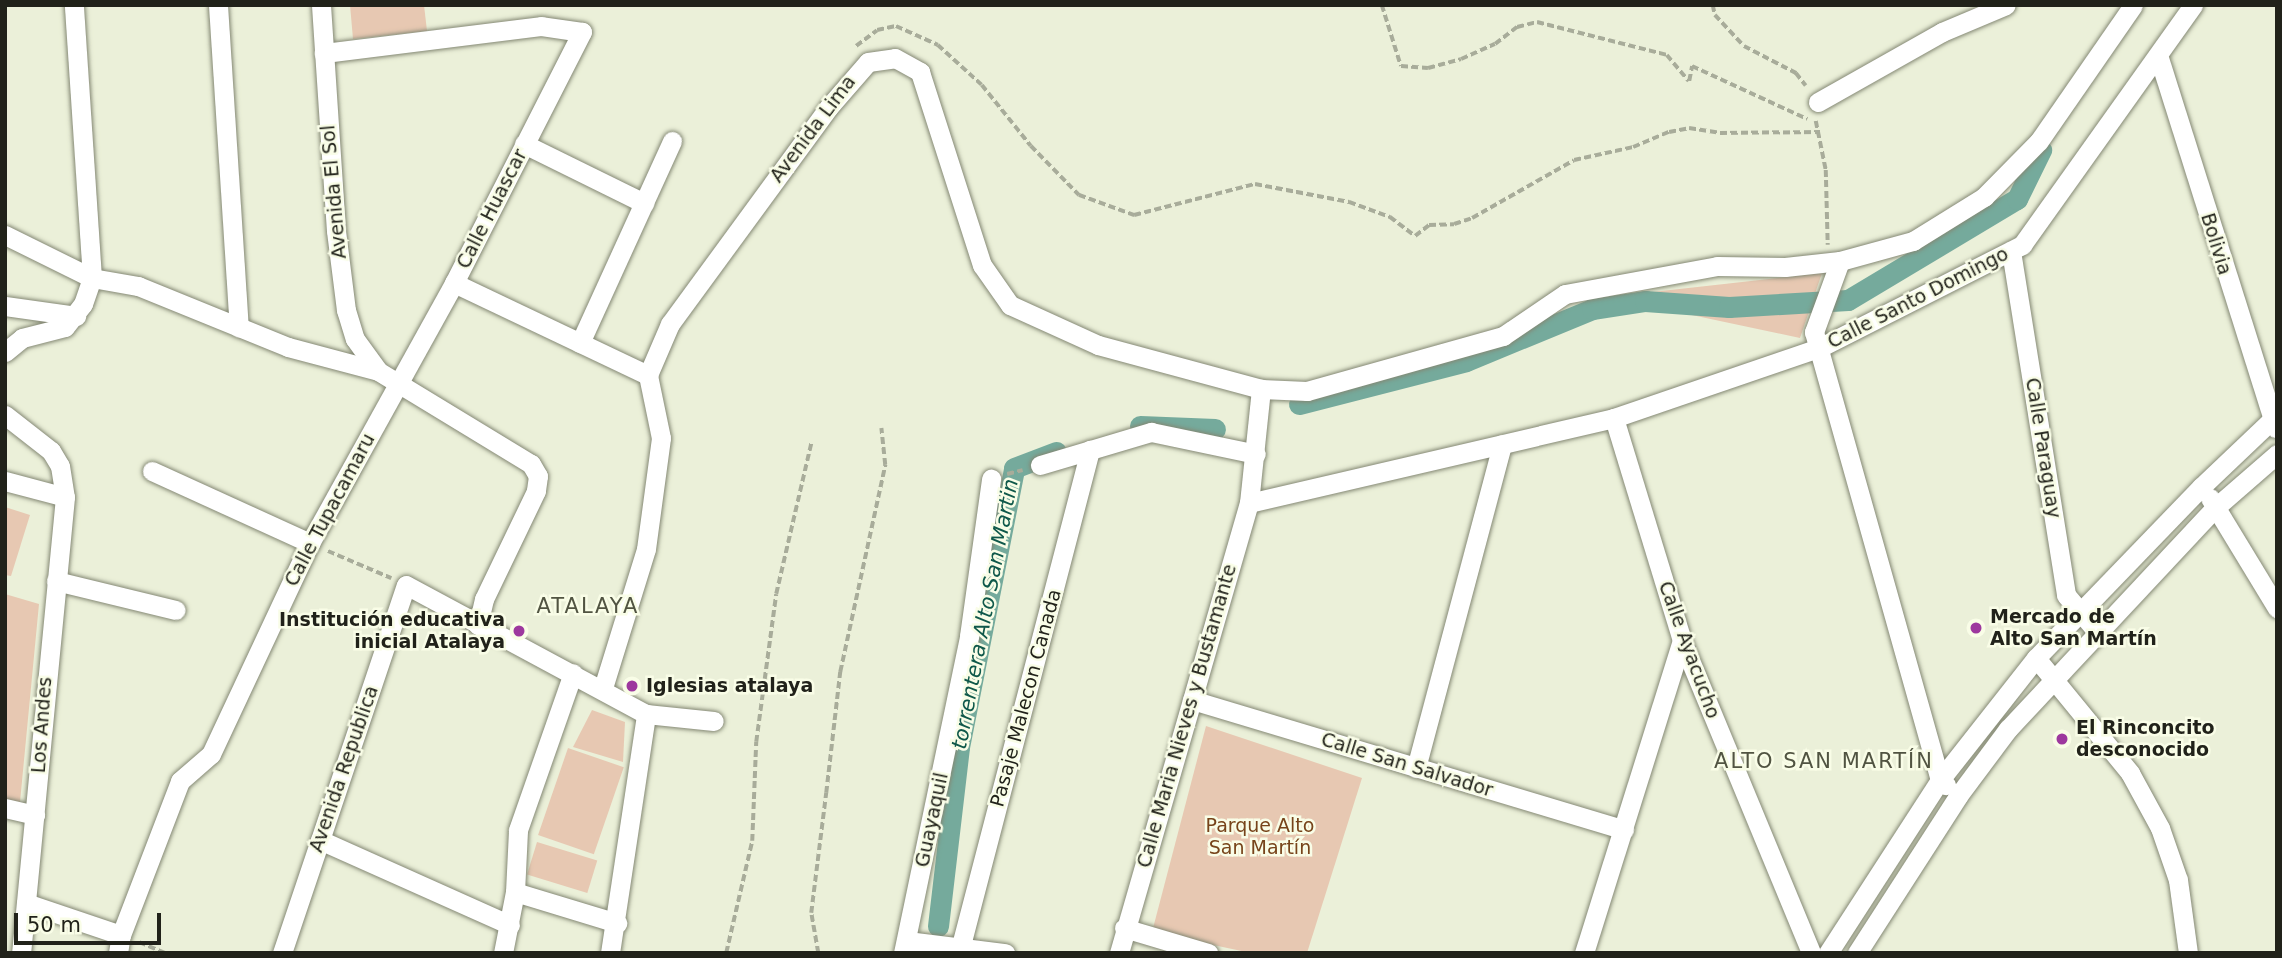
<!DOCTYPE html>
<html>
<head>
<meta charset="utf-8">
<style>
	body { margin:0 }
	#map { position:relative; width:2282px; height:958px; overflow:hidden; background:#ebf0d9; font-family:"DejaVu Sans",sans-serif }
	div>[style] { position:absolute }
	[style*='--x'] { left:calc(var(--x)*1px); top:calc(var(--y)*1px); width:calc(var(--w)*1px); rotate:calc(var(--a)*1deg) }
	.green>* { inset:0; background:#e7c8b2; transform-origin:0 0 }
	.canal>* { height:21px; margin:-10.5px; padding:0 10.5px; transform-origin:10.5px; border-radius:10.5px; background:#75aa9c }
	.path>* { height:3.5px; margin-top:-1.75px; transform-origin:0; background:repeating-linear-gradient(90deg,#a8ac9a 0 7px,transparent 0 10.5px) }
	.roads { filter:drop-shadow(0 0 2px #848874) drop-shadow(0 0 2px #848874) }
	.minor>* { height:19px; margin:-9.5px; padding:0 9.5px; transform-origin:9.5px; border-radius:9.5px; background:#fff }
	.dots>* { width:19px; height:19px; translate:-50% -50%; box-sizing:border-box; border:4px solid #f9fde7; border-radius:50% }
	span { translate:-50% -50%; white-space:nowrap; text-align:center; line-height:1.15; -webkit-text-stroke:5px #f9fde7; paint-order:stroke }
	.street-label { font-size:19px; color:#21221a }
	.poi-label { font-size:19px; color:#21221a; font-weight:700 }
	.left { translate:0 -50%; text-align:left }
	.right { translate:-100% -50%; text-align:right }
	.park-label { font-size:19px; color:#77441a }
	.neighbourhood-label { font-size:21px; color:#515442; letter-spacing:2px }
	.water-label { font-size:21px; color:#0f584a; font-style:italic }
	.frame { position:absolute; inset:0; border:7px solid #21221a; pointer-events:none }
	.scale { position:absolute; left:14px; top:913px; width:147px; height:32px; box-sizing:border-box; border:4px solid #21221a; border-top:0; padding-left:9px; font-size:21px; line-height:24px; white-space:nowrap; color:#21221a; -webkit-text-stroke:5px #f9fde7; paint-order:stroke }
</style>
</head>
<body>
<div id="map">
	<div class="green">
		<div style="clip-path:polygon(350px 5px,424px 5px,427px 31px,353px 39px)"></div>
		<div style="clip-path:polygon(1822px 273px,1800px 338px,1607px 297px,1608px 297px)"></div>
		<div style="clip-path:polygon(5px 507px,30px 515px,11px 576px,5px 575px)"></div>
		<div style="clip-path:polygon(5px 594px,39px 604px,20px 802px,5px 799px)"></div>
		<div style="clip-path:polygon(592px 710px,625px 722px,623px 762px,573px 747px)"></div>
		<div style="clip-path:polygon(1206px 726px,1362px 778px,1307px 953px,1251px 953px,1152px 932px)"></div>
		<div style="left:568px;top:748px;width:59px;height:92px;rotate:19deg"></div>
		<div style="left:537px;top:842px;width:63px;height:34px;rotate:17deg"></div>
	</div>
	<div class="canal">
		<div style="--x:1299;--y:404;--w:172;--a:-14.4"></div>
		<div style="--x:1466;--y:361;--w:136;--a:-22.4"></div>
		<div style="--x:1592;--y:309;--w:54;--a:-8.6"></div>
		<div style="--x:1645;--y:301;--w:84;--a:4.1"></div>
		<div style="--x:1729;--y:307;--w:119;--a:-3.4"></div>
		<div style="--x:1848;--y:300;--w:197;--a:-30.9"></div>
		<div style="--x:2017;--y:199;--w:55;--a:-63.9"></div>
		<div style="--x:1140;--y:426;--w:75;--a:2.3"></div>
		<div style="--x:938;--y:926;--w:180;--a:-83.3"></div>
		<div style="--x:959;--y:747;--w:284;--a:-78.8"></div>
		<div style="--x:1014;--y:468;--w:45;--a:-20.9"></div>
	</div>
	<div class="path">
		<div style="--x:1382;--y:5;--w:64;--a:72.7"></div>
		<div style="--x:1401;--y:66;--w:27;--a:4"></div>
		<div style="--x:1428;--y:68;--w:34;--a:-15"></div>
		<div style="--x:1461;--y:59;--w:37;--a:-24"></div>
		<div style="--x:1495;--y:44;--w:28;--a:-38"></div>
		<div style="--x:1517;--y:27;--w:21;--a:-14"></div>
		<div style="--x:1537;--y:22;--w:134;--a:14.2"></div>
		<div style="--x:1667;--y:55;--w:34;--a:50"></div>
		<div style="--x:1713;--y:5;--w:10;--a:79"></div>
		<div style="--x:1715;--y:15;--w:42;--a:46.9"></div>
		<div style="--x:1744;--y:46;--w:59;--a:27.4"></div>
		<div style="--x:1796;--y:73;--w:16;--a:52"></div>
		<div style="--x:856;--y:46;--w:26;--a:-37"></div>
		<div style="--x:877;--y:30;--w:19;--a:-12"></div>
		<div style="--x:896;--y:26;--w:46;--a:24.3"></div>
		<div style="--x:938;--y:45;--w:59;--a:42.3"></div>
		<div style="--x:982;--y:85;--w:78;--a:51.2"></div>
		<div style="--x:1031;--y:146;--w:69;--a:45.6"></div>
		<div style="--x:1079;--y:195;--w:59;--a:20"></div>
		<div style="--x:1134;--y:215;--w:125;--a:-14.4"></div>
		<div style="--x:1255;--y:184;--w:96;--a:10.8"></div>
		<div style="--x:1349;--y:202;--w:44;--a:20.1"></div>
		<div style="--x:1390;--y:217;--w:31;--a:37"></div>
		<div style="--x:1415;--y:236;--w:18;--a:-38"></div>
		<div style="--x:1429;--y:225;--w:25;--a:-2"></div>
		<div style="--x:1454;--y:224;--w:19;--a:-18"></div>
		<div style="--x:1472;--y:218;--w:117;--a:-29.6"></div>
		<div style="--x:1574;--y:160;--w:60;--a:-12.4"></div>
		<div style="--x:1633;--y:147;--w:39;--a:-23"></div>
		<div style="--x:1669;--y:132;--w:20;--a:-11"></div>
		<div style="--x:1689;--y:128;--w:31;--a:9"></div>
		<div style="--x:1720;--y:133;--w:100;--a:-0.6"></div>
		<div style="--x:1689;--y:81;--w:15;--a:-79"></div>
		<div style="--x:1692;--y:66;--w:127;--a:24.7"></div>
		<div style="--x:1816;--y:121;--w:50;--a:78.5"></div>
		<div style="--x:1826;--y:170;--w:75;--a:88.5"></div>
		<div style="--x:1007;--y:474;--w:16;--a:-14"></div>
		<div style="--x:328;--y:551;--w:69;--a:23.2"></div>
		<div style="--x:139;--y:942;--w:28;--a:23"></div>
		<div style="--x:726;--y:953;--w:115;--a:-76.9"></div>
		<div style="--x:752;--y:841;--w:99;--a:-87.7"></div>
		<div style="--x:756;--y:742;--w:149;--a:-82.3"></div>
		<div style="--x:776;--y:594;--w:155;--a:-76.9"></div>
		<div style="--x:818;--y:953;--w:41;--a:-99.9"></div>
		<div style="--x:811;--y:913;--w:121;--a:-82.9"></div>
		<div style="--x:826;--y:793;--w:122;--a:-83.4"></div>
		<div style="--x:840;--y:672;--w:212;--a:-77.7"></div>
		<div style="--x:885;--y:465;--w:37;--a:-96"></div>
	</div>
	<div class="roads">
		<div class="minor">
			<div style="--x:218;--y:5;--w:323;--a:86.3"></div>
			<div style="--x:321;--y:5;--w:226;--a:86.2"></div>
			<div style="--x:336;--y:231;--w:80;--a:82.8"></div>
			<div style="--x:346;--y:310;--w:30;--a:73"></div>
			<div style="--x:355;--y:339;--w:39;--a:54"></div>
			<div style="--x:2159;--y:58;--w:388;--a:72.5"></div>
			<div style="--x:1818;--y:102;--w:142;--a:-29.4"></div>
			<div style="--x:1942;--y:32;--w:69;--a:-22.9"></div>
			<div style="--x:524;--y:144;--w:134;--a:26.2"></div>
			<div style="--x:5;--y:235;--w:97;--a:26.3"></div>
			<div style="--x:92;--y:278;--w:47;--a:9.9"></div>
			<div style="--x:138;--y:286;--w:162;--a:22.1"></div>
			<div style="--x:288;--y:347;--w:93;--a:14.9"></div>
			<div style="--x:378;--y:371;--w:179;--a:31.3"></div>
			<div style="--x:531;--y:464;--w:14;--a:60"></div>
			<div style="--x:538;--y:476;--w:15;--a:98"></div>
			<div style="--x:536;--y:491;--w:120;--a:115.7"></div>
			<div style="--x:484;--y:599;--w:27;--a:103"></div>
			<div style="--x:2011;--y:251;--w:348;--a:80.9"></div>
			<div style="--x:2066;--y:595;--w:51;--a:49.8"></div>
			<div style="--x:1840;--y:261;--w:76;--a:110.1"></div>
			<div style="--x:1814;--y:332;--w:465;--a:74.3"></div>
			<div style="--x:1940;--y:780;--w:8;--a:40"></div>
			<div style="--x:454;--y:283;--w:215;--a:25.4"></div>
			<div style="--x:5;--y:306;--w:72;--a:8"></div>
			<div style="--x:580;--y:343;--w:222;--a:-65.5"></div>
			<div style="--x:5;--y:352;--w:22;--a:-39"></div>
			<div style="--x:22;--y:338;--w:44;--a:-14.3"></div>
			<div style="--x:65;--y:327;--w:29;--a:-52"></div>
			<div style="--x:83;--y:304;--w:28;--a:-71"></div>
			<div style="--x:92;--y:278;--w:274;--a:-93.8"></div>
			<div style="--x:5;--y:415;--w:58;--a:38"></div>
			<div style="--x:51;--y:451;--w:17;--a:59"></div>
			<div style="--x:60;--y:466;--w:31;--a:81"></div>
			<div style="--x:65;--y:497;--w:458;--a:95.5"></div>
			<div style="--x:1614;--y:418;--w:233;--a:73"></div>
			<div style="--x:1682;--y:641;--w:338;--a:67.5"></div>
			<div style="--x:1040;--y:465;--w:116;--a:-16.6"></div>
			<div style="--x:1151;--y:432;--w:107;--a:11.8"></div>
			<div style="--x:152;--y:471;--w:174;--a:24.5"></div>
			<div style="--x:5;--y:481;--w:62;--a:14.9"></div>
			<div style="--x:2210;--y:498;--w:129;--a:58.7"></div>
			<div style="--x:1249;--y:503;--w:375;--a:-13.1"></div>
			<div style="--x:1614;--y:418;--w:217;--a:-18.9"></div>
			<div style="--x:1819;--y:348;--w:228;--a:-26.9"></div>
			<div style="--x:2022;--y:245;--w:295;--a:-54.5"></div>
			<div style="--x:56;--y:581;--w:123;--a:13.6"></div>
			<div style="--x:2036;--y:658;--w:149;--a:50.7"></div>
			<div style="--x:2130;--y:773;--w:63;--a:61.4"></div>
			<div style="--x:2160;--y:828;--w:55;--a:70.9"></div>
			<div style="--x:2178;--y:880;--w:74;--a:82.2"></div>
			<div style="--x:603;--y:688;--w:145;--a:-72.8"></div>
			<div style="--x:646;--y:549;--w:112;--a:-82.3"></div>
			<div style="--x:661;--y:438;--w:64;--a:-101.7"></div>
			<div style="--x:648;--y:375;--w:56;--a:-66.7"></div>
			<div style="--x:670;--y:324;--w:268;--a:-53.8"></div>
			<div style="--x:828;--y:108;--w:61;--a:-49"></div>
			<div style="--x:868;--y:62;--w:27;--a:-8"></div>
			<div style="--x:895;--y:58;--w:29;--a:29"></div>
			<div style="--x:920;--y:72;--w:203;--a:72.2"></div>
			<div style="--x:982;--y:265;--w:49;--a:55"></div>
			<div style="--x:1010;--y:305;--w:97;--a:24.4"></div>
			<div style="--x:1098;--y:345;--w:169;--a:15.1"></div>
			<div style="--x:1261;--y:389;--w:46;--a:2.5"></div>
			<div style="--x:1307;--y:391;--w:204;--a:-15.7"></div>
			<div style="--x:1503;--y:336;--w:75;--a:-34.1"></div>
			<div style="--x:1565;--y:294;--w:155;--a:-10.4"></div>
			<div style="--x:1717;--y:266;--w:68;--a:0.8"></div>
			<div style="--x:1785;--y:267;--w:55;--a:-6.2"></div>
			<div style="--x:1840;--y:261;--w:76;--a:-15.3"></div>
			<div style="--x:1913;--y:241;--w:84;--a:-31.8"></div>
			<div style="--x:1984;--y:197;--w:78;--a:-45.5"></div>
			<div style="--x:2039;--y:141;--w:165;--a:-55.3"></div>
			<div style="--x:1192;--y:700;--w:451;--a:16.7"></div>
			<div style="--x:1416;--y:768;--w:335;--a:-75.1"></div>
			<div style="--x:5;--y:808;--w:31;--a:13"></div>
			<div style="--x:320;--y:840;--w:208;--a:24.1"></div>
			<div style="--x:515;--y:892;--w:107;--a:16.9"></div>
			<div style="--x:26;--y:903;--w:100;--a:18.6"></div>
			<div style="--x:1124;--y:928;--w:88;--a:16.6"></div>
			<div style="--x:907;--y:941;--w:99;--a:7"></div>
			<div style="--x:118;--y:953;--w:18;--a:-81"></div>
			<div style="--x:121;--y:935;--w:165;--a:-69"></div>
			<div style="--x:180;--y:781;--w:41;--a:-41.1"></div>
			<div style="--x:211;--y:754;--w:233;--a:-64.9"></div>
			<div style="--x:310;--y:543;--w:297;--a:-61"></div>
			<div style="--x:454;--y:283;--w:282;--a:-63"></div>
			<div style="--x:582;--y:32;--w:41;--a:-171.7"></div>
			<div style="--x:541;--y:26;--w:219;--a:172.9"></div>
			<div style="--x:282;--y:953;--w:388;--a:-71.4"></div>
			<div style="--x:406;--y:585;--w:272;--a:28.3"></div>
			<div style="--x:646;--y:714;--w:68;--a:5.9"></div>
			<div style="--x:503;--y:953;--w:62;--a:-78.9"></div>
			<div style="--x:515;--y:892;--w:62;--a:-87.2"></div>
			<div style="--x:518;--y:830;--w:166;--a:-70.7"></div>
			<div style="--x:610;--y:953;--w:242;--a:-81.4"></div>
			<div style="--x:903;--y:953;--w:324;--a:-78.2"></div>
			<div style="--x:969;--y:636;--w:159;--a:-82"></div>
			<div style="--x:959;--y:953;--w:520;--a:-75.4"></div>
			<div style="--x:1119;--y:953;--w:468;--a:-73.9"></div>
			<div style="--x:1249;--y:503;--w:115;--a:-84"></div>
			<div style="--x:1584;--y:953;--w:327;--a:-72.6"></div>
			<div style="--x:1828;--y:953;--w:206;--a:-57.1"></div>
			<div style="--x:1940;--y:780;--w:155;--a:-51.8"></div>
			<div style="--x:2036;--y:658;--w:238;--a:-46"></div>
			<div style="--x:2201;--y:487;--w:105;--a:-43.5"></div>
			<div style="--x:1857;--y:953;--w:187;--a:-57.2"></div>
			<div style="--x:1958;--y:796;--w:84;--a:-53.3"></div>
			<div style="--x:2008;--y:729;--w:304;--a:-46.9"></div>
			<div style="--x:2216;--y:507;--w:81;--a:-41"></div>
		</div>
	</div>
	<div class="dots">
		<div style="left:1976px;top:628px;background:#9d389e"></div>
		<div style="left:519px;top:631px;background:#9d389e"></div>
		<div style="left:632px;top:686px;background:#9d389e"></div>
		<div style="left:2062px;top:739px;background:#9d389e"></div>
	</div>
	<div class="street-label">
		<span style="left:813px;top:129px;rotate:-53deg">Avenida Lima</span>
		<span style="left:334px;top:192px;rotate:-95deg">Avenida El Sol</span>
		<span style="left:492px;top:209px;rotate:-63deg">Calle Huascar</span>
		<span style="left:2216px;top:244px;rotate:73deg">Bolivia</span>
		<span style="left:1918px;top:298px;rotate:-27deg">Calle Santo Domingo</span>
		<span style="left:2043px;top:448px;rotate:81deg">Calle Paraguay</span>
		<span style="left:330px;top:510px;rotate:-62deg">Calle Tupacamaru</span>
		<span style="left:1689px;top:650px;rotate:70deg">Calle Ayacucho</span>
		<span style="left:1026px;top:698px;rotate:-75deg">Pasaje Malecon Canada</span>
		<span style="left:1187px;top:716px;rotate:-74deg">Calle Maria Nieves y Bustamante</span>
		<span style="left:42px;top:725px;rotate:-86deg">Los Andes</span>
		<span style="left:1407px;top:765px;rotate:17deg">Calle San Salvador</span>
		<span style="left:344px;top:769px;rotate:-71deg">Avenida Republica</span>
		<span style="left:932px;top:820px;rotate:-78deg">Guayaquil</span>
	</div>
	<div class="poi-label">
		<span class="left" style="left:1990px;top:628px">Mercado de<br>Alto San Martín</span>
		<span class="right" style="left:505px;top:631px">Institución educativa<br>inicial Atalaya</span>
		<span class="left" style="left:646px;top:686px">Iglesias atalaya</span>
		<span class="left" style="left:2076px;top:739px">El Rinconcito<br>desconocido</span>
	</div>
	<div class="park-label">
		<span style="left:1260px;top:837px">Parque Alto<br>San Martín</span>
	</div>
	<div class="neighbourhood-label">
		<span style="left:588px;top:606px">ATALAYA</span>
		<span style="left:1824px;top:761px">ALTO SAN MARTÍN</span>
	</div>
	<div class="water-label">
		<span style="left:985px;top:614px;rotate:-79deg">torrentera Alto San Martin</span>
	</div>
	<div class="frame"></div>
	<div class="scale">50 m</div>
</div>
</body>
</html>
